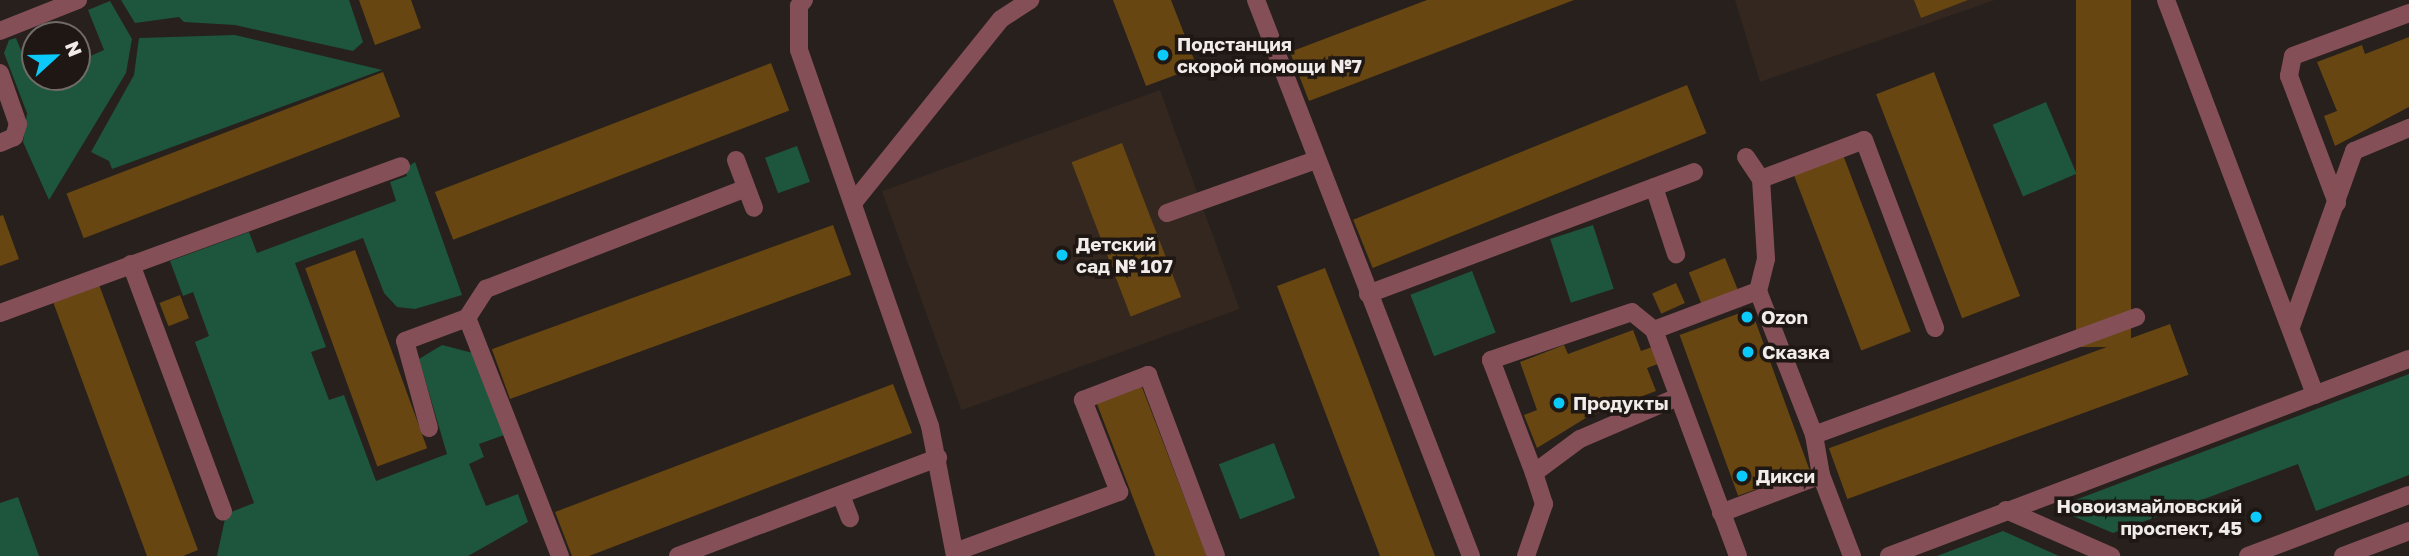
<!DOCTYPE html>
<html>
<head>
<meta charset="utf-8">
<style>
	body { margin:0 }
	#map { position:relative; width:2409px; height:556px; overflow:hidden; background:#27201c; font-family:"Golos Text",sans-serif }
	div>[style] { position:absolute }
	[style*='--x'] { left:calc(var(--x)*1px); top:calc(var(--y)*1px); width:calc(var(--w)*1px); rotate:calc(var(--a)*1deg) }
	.built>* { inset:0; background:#33271f; transform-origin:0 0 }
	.green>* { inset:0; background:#1d563d; transform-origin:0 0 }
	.building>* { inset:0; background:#674611; transform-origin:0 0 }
	.minor>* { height:18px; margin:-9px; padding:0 9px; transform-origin:9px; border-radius:9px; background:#844f57 }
	.dots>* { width:19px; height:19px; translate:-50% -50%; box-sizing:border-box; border:4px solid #1e1713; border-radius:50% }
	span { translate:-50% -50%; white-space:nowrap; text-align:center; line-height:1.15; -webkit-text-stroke:7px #1e1713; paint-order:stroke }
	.poi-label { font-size:19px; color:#f1ece9; font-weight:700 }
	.left { translate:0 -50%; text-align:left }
	.right { translate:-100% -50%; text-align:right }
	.north { position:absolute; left:21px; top:21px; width:70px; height:70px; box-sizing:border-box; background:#1e1713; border:2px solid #726c69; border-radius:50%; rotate:68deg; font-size:19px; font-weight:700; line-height:28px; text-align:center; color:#f1ece9 }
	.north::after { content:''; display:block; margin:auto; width:24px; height:32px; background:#0bcafa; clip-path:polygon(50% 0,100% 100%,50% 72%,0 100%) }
</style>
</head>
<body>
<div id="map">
	<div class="built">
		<div style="clip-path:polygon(1735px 0,1995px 0,1760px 82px)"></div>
		<div style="left:1160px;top:90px;width:233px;height:296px;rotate:70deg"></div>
	</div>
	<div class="green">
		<div style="clip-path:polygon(121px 0,349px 0,363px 42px,353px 51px,235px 25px,184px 22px,179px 17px,135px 23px)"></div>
		<div style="clip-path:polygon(110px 1px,132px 39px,126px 73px,49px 200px,23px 142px,27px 113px,4px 53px,9px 40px,16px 38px,33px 81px,77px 77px,77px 62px,104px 50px,88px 10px)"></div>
		<div style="clip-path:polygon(235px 35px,382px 70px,112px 169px,109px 161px,91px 152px,134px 75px,139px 38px)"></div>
		<div style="left:2046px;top:102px;width:78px;height:58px;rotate:67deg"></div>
		<div style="left:797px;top:146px;width:38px;height:34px;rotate:70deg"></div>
		<div style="clip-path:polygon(415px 162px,462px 295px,415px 309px,397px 307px,384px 293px,363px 238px,295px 263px,326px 347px,311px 352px,329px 400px,344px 395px,376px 481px,447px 454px,419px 359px,442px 345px,473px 353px,504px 435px,479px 444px,484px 457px,469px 464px,486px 506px,518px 494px,528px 522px,468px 556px,217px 556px,226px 514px,254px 503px,195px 342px,209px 336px,193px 292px,183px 296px,170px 261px,249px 232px,257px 253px,396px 201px,390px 182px,407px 176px,405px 169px)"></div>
		<div style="left:1593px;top:225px;width:67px;height:45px;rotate:72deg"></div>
		<div style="left:1472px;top:271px;width:66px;height:66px;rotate:69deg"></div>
		<div style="clip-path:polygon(2409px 374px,2409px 475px,2316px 511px,2298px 464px,2113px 533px,2054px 508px)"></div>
		<div style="left:1274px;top:443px;width:59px;height:59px;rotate:69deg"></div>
		<div style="clip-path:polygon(18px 497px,39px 556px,0 556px,0 503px)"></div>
		<div style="clip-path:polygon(2003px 531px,2059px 556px,1937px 556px)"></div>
	</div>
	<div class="building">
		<div style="clip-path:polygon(359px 0,411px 0,421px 28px,375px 45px)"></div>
		<div style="clip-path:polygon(1113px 0,1171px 0,1197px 67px,1146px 86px)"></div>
		<div style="clip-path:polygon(1427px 0,1574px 0,1309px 101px,1290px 52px)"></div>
		<div style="clip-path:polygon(1914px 0,1968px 0,1921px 18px)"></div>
		<div style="left:2076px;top:0;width:55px;height:347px"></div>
		<div style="clip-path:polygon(2409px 37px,2409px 107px,2335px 146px,2324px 116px,2337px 111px,2317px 62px,2362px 45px,2365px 54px)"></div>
		<div style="left:771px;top:63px;width:51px;height:360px;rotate:69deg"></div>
		<div style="left:383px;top:72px;width:48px;height:339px;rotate:69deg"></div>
		<div style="left:1934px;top:72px;width:240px;height:62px;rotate:69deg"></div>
		<div style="left:1687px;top:85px;width:52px;height:360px;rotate:68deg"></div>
		<div style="left:1122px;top:143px;width:165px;height:54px;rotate:69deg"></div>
		<div style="left:1843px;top:155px;width:189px;height:53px;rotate:69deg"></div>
		<div style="clip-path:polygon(3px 215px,19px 259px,0 266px,0 216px)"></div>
		<div style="left:833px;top:225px;width:53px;height:363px;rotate:70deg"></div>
		<div style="left:355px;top:250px;width:211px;height:53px;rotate:70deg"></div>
		<div style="left:1725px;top:258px;width:35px;height:39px;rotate:68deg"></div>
		<div style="clip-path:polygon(1325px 268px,1363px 366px,1435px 556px,1380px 556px,1277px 286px)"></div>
		<div style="clip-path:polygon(98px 282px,198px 550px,183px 556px,147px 556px,52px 299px)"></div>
		<div style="left:1676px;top:283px;width:22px;height:26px;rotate:66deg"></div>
		<div style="left:180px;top:295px;width:25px;height:22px;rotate:69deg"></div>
		<div style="left:1751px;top:309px;width:171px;height:76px;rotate:70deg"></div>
		<div style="left:2170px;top:324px;width:54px;height:363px;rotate:70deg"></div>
		<div style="clip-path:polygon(1633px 330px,1641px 351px,1652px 347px,1658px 364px,1647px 368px,1656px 391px,1589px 416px,1537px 448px,1524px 415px,1537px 410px,1520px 362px,1564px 345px,1568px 354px)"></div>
		<div style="left:1140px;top:382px;width:186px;height:48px;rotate:69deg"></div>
		<div style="clip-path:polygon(893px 384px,912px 433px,589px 556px,572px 556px,555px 512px)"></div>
	</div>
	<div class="minor">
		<div style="--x:804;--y:0;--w:8;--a:130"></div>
		<div style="--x:799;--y:6;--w:44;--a:90"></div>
		<div style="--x:799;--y:50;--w:398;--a:70.8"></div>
		<div style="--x:930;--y:426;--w:132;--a:79.1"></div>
		<div style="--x:1256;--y:0;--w:596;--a:68.86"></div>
		<div style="--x:2166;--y:0;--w:422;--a:69.3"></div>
		<div style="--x:0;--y:31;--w:84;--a:-21.7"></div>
		<div style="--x:0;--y:73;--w:54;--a:70.6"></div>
		<div style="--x:18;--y:124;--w:14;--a:107"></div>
		<div style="--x:14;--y:137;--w:15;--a:157"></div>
		<div style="--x:1746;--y:157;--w:27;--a:56"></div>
		<div style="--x:1761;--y:179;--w:80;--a:86.4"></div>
		<div style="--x:1766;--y:259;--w:33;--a:104"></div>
		<div style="--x:736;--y:160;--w:51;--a:69.4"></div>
		<div style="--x:1761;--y:179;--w:110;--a:-20.7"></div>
		<div style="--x:1864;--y:140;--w:201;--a:69.3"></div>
		<div style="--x:1654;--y:187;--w:71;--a:71.8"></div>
		<div style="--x:853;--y:203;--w:236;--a:-51.2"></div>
		<div style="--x:1001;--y:19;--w:35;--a:-33"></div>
		<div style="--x:2337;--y:203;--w:136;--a:-110.7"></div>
		<div style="--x:2289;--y:76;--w:20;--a:-79"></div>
		<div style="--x:2293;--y:56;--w:124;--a:-20.3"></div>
		<div style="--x:1167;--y:213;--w:158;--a:-19.6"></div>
		<div style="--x:131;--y:264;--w:264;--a:69.6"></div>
		<div style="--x:1368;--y:294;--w:348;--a:-20.5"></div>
		<div style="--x:0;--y:313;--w:427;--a:-20.1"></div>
		<div style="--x:2291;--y:327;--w:187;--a:-70.3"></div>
		<div style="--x:2354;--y:151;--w:60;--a:-22.7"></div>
		<div style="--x:1654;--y:330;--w:28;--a:-141"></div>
		<div style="--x:1632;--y:312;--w:149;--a:161.2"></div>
		<div style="--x:1491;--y:360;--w:121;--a:69.2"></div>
		<div style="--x:1534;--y:473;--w:57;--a:-36.5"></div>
		<div style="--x:1580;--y:439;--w:107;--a:-23.2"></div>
		<div style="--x:429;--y:428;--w:90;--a:-105.4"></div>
		<div style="--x:405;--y:341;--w:66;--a:-20.4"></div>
		<div style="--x:1814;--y:435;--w:343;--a:-20.1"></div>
		<div style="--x:841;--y:495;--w:25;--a:69"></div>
		<div style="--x:2006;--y:510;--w:115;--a:23.7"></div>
		<div style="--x:1721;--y:513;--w:107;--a:-20.8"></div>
		<div style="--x:955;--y:552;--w:175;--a:-20.1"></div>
		<div style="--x:1119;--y:492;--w:99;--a:-111.4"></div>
		<div style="--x:1083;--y:400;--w:70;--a:-21"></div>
		<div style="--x:1148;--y:375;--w:193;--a:69.4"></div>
		<div style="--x:560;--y:556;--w:256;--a:-111.3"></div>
		<div style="--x:467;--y:318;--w:35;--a:-57"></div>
		<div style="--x:486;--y:289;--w:279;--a:-21.2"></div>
		<div style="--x:678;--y:556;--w:278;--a:-20.7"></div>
		<div style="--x:1526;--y:556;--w:55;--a:-70.9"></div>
		<div style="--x:1544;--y:504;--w:33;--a:-108"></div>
		<div style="--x:1738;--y:556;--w:241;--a:-110.4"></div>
		<div style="--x:1654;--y:330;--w:111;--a:-20.6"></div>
		<div style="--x:1758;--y:291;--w:155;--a:68.7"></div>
		<div style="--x:1814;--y:435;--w:41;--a:80.1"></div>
		<div style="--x:1821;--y:475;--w:87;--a:69.1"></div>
		<div style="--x:1889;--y:556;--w:556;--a:-20.75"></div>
		<div style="--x:2248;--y:556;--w:172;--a:-20.8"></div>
		<div style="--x:2343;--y:556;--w:71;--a:-20.7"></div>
	</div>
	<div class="dots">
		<div style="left:1163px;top:55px;background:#0bcafa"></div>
		<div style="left:1062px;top:255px;background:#0bcafa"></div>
		<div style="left:1747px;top:317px;background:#0bcafa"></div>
		<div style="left:1748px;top:352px;background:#0bcafa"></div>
		<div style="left:1559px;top:403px;background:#0bcafa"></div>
		<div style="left:1742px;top:476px;background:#0bcafa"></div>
		<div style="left:2256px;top:517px;background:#0bcafa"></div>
	</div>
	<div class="poi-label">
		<span class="left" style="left:1177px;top:55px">Подстанция<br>скорой помощи №7</span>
		<span class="left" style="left:1076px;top:255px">Детский<br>сад № 107</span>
		<span class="left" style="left:1761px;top:317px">Ozon</span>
		<span class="left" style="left:1762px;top:352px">Сказка</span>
		<span class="left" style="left:1573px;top:403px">Продукты</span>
		<span class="left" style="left:1756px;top:476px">Дикси</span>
		<span class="right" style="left:2242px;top:517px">Новоизмайловский<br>проспект, 45</span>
	</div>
	<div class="north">N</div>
</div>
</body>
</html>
